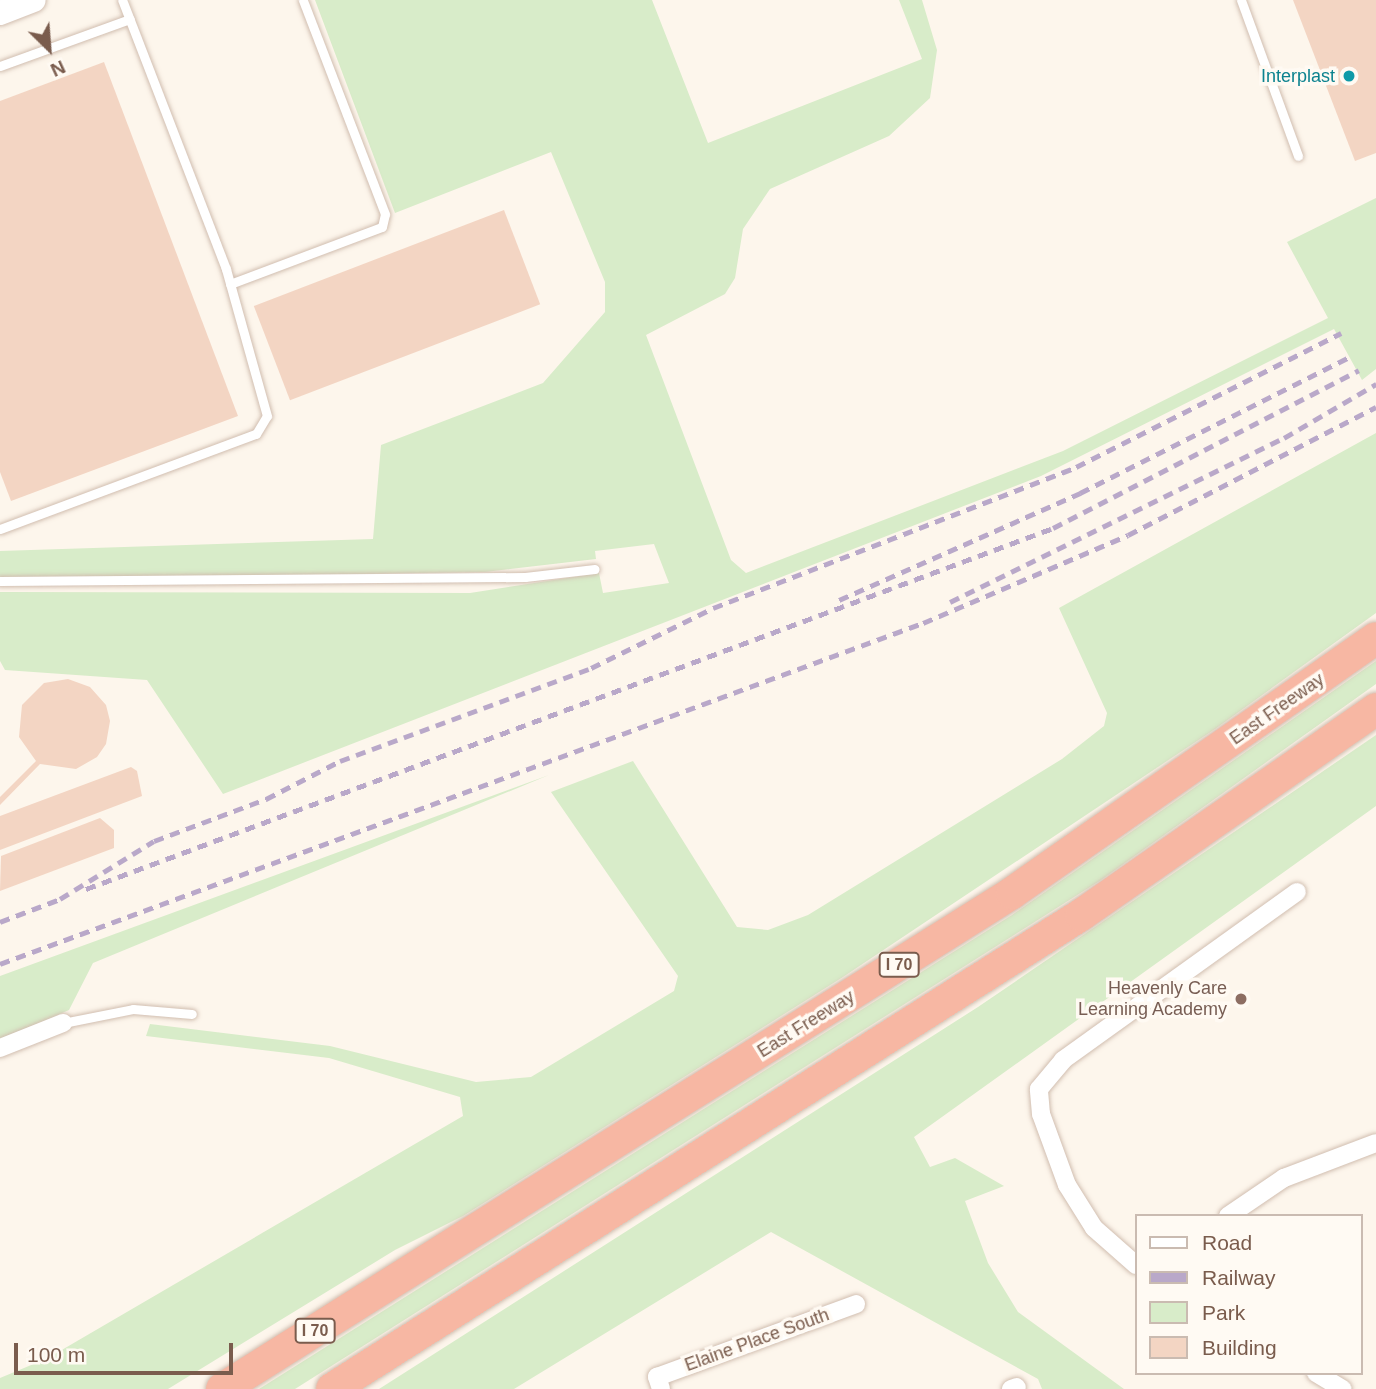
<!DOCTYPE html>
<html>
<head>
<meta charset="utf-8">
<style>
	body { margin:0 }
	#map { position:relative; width:1376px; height:1389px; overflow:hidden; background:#fdf6ec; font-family:Helvetica,sans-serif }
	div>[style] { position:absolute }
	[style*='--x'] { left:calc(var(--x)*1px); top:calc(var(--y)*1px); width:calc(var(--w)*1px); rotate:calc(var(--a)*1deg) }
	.green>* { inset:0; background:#d8ecc9 }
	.building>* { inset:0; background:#f3d5c3; transform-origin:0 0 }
	.roads { filter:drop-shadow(0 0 2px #d1beb0) drop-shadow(0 0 2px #d1beb0) }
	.lane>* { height:9px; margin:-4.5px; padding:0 4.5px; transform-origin:4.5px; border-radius:4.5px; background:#fff }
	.street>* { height:18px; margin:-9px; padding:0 9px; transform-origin:9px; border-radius:9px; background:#fff }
	.secondary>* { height:24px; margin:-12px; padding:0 12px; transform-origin:12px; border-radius:12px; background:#fff }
	.highway>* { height:32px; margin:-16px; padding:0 16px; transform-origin:16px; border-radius:16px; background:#f7b7a3 }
	.rail>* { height:4.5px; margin-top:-2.25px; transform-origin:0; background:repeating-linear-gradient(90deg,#b9a8c9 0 10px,transparent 0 17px) }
	.dots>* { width:19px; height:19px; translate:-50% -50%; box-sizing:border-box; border:4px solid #fffaf3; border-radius:50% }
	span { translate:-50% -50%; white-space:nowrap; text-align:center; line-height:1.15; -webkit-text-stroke:7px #fffaf3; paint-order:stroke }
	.shield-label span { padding:2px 5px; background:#fffaf3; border:2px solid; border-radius:5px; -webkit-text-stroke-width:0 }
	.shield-label { font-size:16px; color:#7a5c4d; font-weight:700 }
	.culture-label { font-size:18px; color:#0d838f }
	.right { translate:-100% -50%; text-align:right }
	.street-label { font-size:18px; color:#7a5c4d }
	.education-label { font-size:18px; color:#785e54 }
	.legend { position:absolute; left:1135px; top:1214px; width:228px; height:161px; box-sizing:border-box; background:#fffaf3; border:2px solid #cabbb1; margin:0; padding:9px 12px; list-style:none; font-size:21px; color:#7a5c4d }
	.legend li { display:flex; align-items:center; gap:14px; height:35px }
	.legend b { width:35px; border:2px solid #cabbb1 }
	.north { position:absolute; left:14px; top:14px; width:70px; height:70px; -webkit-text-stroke:5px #fffaf3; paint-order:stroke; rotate:155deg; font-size:19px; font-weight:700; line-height:28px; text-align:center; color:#7a5c4d }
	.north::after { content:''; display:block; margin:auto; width:24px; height:32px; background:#7a5c4d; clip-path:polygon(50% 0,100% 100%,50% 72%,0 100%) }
	.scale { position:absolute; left:14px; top:1343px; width:219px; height:32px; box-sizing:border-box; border:4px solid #7a5c4d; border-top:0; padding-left:9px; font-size:21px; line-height:24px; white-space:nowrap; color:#7a5c4d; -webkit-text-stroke:5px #fffaf3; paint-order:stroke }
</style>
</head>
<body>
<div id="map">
	<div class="green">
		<div style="clip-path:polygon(315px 0,652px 0,708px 143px,922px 59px,899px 0,922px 0,937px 50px,930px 98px,889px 136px,770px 189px,743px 229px,735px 278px,725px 294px,646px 335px,731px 560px,746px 573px,1063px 451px,1328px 318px,1287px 242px,1376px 198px,1376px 369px,1362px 380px,1334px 329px,1041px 476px,223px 794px,147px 680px,5px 670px,0 661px,0 592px,470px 593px,599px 573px,603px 593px,669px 583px,654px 544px,595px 551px,596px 559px,485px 572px,0 580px,0 551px,373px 539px,381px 445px,543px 383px,605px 312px,605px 282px,551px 152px,395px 213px)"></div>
		<div style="clip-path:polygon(1376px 433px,1376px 613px,1215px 729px,843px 977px,463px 1216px,395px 1250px,168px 1389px,0 1389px,0 1378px,48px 1358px,463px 1116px,460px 1097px,329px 1058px,146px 1036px,150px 1024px,330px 1046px,476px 1082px,531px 1077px,674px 991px,678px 976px,551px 792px,633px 761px,737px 927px,768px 930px,808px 915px,1062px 759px,1104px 726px,1107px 713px,1059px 608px)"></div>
		<div style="clip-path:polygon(1376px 661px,1376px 684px,1101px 880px,295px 1389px,259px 1389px,1012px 915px)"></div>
		<div style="clip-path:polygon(1376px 735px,1376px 806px,914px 1137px,930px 1167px,955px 1158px,1004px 1186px,965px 1201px,988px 1263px,1018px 1312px,1124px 1389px,1042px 1389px,1038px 1379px,771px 1232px,514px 1389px,379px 1389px,978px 1007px)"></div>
		<div style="clip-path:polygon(549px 775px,93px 963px,69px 1010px,0 1040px,0 976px)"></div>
	</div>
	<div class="building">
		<div style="clip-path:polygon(1293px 0,1376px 0,1376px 153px,1355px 161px)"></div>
		<div style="clip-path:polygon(104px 62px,238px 416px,11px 501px,0 472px,0 101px)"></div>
		<div style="left:504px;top:210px;width:101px;height:268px;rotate:69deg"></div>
		<div style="clip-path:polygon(68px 679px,90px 687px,106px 705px,110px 721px,106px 744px,97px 757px,76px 769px,40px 764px,0 805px,0 797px,36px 761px,19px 737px,22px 705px,44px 683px)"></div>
		<div style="clip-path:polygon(131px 767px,137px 771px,142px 796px,0 850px,0 816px)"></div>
		<div style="clip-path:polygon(100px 818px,114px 830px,114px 848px,0 891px,1px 856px)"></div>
	</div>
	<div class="roads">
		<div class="lane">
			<div style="--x:1241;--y:0;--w:166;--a:69.9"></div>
			<div style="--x:0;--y:66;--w:138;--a:-19.9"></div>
			<div style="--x:230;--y:284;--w:162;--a:-20.6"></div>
			<div style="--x:382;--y:227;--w:13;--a:-77"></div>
			<div style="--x:385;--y:214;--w:229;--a:-111"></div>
			<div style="--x:0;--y:529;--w:273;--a:-20.4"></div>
			<div style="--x:256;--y:434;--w:21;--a:-59"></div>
			<div style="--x:267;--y:416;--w:153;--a:-105.6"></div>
			<div style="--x:226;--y:269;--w:288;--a:-111.1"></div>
			<div style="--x:0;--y:581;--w:525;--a:-0.44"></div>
			<div style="--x:525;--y:577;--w:70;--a:-6.5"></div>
			<div style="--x:63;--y:1023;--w:71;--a:-11.3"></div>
			<div style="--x:133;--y:1009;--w:59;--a:4.8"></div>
		</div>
		<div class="street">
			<div style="--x:0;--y:1048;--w:68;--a:-21.6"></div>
			<div style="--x:1228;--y:1216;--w:68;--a:-34.2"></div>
			<div style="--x:1284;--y:1178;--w:98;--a:-20.8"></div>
			<div style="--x:1136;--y:1265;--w:56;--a:-138.6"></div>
			<div style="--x:1094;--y:1228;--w:51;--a:-122.1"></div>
			<div style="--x:1067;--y:1185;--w:76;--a:-110.1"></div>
			<div style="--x:1041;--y:1114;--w:25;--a:-95"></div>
			<div style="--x:1039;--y:1089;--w:38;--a:-50"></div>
			<div style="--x:1063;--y:1060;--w:288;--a:-35.7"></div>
			<div style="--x:1316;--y:1373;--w:31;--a:31"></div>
			<div style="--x:661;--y:1389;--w:13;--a:-108"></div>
			<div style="--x:657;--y:1377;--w:212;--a:-20.1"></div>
			<div style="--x:1011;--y:1389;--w:6;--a:-18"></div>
		</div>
		<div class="secondary">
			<div style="--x:0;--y:13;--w:36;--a:-21"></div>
		</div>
		<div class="highway">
			<div style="--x:222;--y:1389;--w:933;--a:-32.12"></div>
			<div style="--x:1012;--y:893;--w:444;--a:-35"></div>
			<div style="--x:332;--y:1389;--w:886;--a:-32.33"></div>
			<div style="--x:1081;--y:915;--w:360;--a:-34.9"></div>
		</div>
	</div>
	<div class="rail">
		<div style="--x:839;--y:600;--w:264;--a:-23.9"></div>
		<div style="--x:1080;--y:493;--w:304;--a:-26.8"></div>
		<div style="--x:950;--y:602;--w:372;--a:-26.2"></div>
		<div style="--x:1284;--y:438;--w:107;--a:-30.4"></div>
		<div style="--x:86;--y:889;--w:1032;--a:-20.47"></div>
		<div style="--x:1053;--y:528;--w:344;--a:-27.3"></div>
		<div style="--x:0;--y:922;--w:64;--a:-21"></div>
		<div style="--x:60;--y:899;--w:110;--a:-31.7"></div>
		<div style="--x:154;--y:841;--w:120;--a:-20.6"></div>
		<div style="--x:266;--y:799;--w:83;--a:-27.2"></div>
		<div style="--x:340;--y:761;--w:268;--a:-20.3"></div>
		<div style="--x:591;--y:668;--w:136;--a:-26.2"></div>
		<div style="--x:713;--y:608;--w:389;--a:-21.2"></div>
		<div style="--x:1076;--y:467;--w:297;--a:-26.8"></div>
		<div style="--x:0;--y:964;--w:984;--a:-20.28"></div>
		<div style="--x:923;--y:623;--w:223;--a:-23.2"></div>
		<div style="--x:1128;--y:535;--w:279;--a:-27.3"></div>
	</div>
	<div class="dots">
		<div style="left:1349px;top:76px;background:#0f9aa8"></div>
		<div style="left:1241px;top:999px;background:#8d6e63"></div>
	</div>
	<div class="shield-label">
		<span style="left:899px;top:965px">I 70</span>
		<span style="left:315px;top:1331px">I 70</span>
	</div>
	<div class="culture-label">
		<span class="right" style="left:1335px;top:76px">Interplast</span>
	</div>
	<div class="street-label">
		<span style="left:1277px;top:709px;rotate:-35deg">East Freeway</span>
		<span style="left:806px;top:1024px;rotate:-32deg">East Freeway</span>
		<span style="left:757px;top:1340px;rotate:-20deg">Elaine Place South</span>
	</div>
	<div class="education-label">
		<span class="right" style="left:1227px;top:999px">Heavenly Care<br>Learning Academy</span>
	</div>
	<ul class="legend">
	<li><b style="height:9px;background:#fff"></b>Road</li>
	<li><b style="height:9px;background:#b9a8c9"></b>Railway</li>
	<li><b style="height:19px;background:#d8ecc9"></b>Park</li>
	<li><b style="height:19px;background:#f3d5c3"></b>Building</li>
	</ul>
	<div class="north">N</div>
	<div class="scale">100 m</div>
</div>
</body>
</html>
